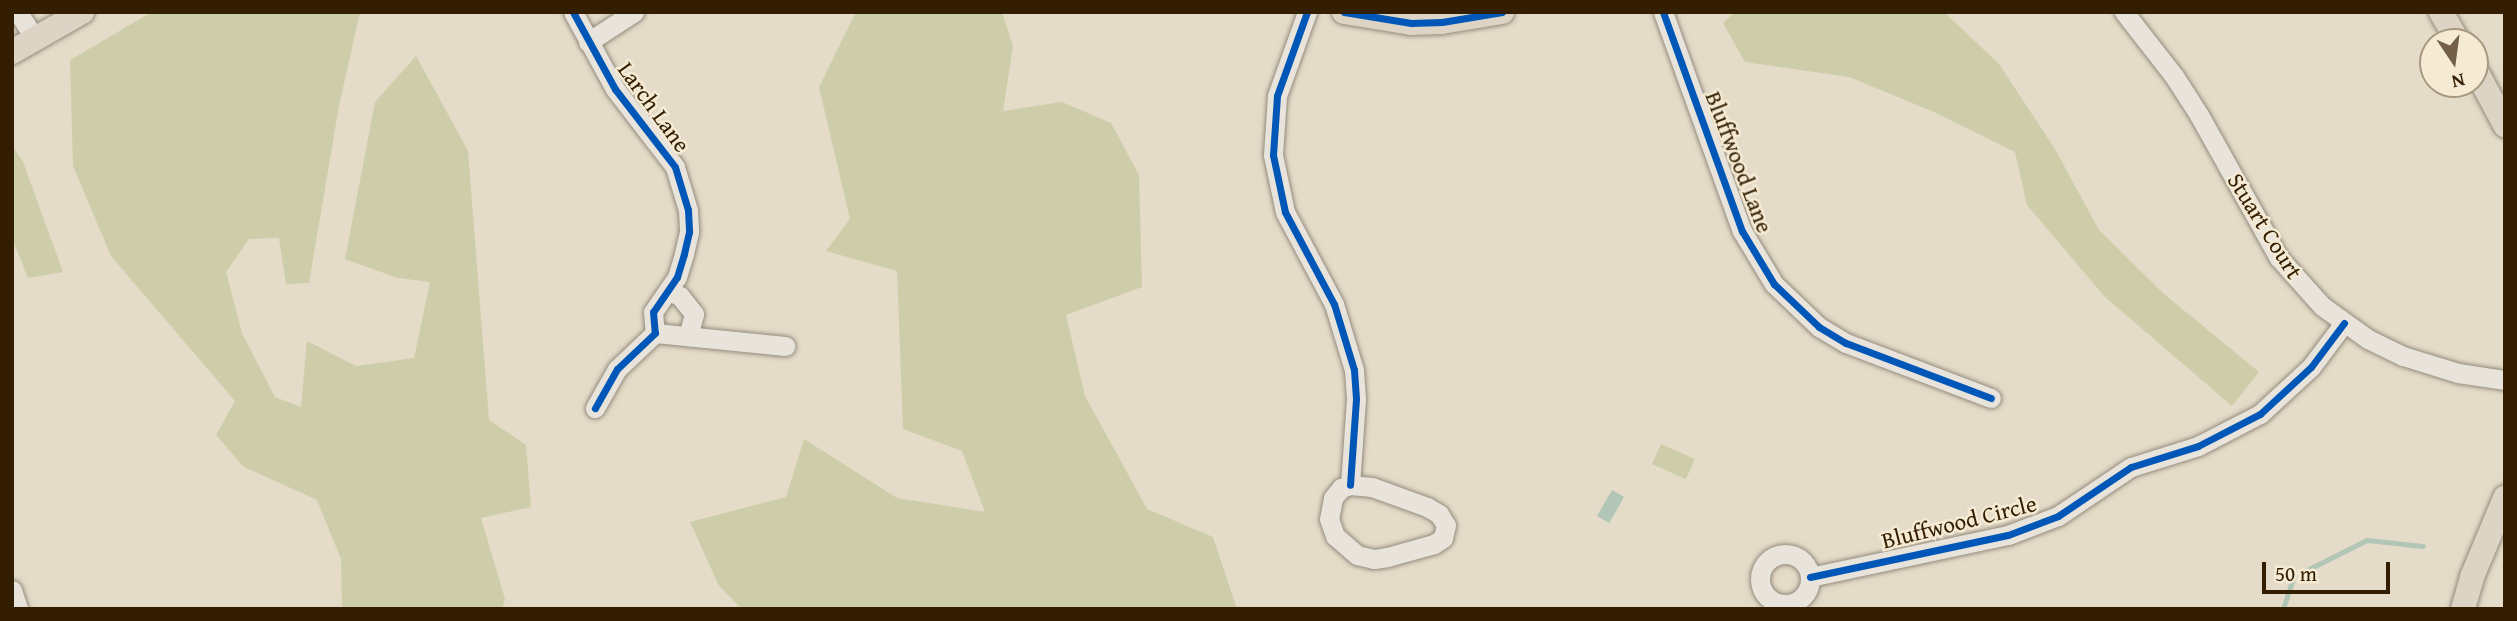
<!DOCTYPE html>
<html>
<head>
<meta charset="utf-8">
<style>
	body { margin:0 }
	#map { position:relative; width:2517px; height:621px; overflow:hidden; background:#e4dbc8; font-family:"Gentium Book Plus",serif }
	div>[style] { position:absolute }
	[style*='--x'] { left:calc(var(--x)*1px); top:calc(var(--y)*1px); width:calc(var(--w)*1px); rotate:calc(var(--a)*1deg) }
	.green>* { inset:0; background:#cecda9; transform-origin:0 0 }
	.water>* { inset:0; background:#b1c6b6; transform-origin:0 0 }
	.stream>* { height:5px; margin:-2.5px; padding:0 2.5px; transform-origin:2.5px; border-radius:2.5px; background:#b1c6b6 }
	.roads { filter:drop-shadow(0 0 2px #948c7d) drop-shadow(0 0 2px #948c7d) }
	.minor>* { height:19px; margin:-9.5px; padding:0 9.5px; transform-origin:9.5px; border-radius:9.5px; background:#e9e4db }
	.minor>.ring { margin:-9.5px; padding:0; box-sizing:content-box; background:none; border:19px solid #e9e4db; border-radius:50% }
	.major>* { height:24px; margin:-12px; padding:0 12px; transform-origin:12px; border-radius:12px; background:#ddd4c5 }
	.cycleway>* { height:7px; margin:-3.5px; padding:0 3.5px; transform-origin:3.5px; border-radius:3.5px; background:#0057b8 }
	span { translate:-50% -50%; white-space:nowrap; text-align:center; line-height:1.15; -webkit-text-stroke:5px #f5ead3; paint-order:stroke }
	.street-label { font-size:23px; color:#331e01 }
	.frame { position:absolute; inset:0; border:14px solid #331e01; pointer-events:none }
	.north { position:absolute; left:2419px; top:28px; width:70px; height:70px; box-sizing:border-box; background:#f5ead3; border:2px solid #a7987f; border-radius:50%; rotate:167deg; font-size:19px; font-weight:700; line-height:28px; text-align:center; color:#331e01 }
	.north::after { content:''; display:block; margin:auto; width:24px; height:32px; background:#716047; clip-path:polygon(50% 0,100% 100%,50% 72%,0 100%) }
	.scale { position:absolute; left:2262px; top:562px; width:128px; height:32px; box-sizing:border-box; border:4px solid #331e01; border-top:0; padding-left:9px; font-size:21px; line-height:24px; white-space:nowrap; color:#331e01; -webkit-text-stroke:5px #f5ead3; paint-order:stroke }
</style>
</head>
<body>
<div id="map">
	<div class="green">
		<div style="clip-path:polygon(152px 12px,360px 12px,339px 106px,309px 283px,286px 284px,279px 238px,249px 239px,226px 272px,242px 333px,275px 397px,301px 407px,307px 341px,356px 366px,414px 358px,430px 282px,398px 278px,345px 259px,375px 102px,416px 56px,468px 151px,489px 420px,526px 445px,531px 507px,481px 518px,505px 599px,502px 609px,342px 609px,341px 559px,317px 500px,244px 467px,216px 435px,235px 401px,111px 256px,73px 166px,70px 60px)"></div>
		<div style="clip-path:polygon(856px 12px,1002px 12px,1013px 46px,1003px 111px,1062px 102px,1111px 123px,1139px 175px,1142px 287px,1066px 315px,1085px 396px,1147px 509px,1213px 537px,1237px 609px,742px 609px,719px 586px,690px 522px,786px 497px,804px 439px,897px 498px,985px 512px,962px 451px,903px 429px,897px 271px,826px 251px,850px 219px,819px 87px)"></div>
		<div style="clip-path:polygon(1735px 12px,1944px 12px,1999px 64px,2055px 149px,2099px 230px,2164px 294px,2259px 372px,2232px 406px,2105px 297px,2027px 205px,2015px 152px,1934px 112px,1849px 77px,1745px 62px,1723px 23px)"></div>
		<div style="clip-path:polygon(12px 145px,23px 162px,63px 272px,28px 278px,12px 238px)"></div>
		<div style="left:1661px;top:444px;width:37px;height:22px;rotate:24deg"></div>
	</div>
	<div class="water">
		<div style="left:1612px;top:490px;width:14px;height:30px;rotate:30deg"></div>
	</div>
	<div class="stream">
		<div style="--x:2305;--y:571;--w:69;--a:-26.6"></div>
		<div style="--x:2367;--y:540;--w:56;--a:6.1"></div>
		<div style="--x:2283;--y:609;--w:35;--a:-72"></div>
	</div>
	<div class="roads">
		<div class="minor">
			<div style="--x:18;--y:12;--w:32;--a:58"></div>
			<div style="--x:573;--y:12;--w:88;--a:61.4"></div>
			<div style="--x:615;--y:89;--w:98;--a:52.4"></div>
			<div style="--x:675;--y:167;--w:45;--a:73.2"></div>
			<div style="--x:688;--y:210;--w:22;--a:87"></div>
			<div style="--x:689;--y:232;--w:23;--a:103"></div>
			<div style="--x:684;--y:254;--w:24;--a:107"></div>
			<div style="--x:677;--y:277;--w:42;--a:124.4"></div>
			<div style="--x:653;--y:312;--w:21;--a:85"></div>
			<div style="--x:655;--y:333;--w:52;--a:136.5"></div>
			<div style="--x:617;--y:369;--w:45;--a:119.4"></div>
			<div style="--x:1307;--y:12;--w:89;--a:109.7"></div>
			<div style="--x:1277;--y:96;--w:59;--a:93.9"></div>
			<div style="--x:1273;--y:155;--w:58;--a:78.1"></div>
			<div style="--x:1285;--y:212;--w:104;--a:62"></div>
			<div style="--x:1334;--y:304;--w:69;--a:73.1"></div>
			<div style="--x:1354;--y:370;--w:29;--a:86"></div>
			<div style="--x:1356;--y:399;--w:86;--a:94"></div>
			<div style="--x:1663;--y:12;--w:233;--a:70.2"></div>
			<div style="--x:1742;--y:231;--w:62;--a:58.9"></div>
			<div style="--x:1774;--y:284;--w:62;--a:43.7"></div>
			<div style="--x:1819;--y:327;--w:31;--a:31"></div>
			<div style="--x:1846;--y:343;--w:155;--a:20.8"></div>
			<div style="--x:2124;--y:12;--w:81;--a:52"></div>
			<div style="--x:2174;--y:76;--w:46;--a:57.3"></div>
			<div style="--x:2199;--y:115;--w:164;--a:60.8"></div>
			<div style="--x:2279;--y:258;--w:64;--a:48.1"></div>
			<div style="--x:2322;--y:306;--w:57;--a:35.7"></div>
			<div style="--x:2368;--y:339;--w:39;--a:26"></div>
			<div style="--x:2403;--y:356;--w:58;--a:17.2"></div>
			<div style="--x:2458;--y:373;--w:48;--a:8.5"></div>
			<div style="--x:588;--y:42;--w:55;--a:-33.1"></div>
			<div style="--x:668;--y:291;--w:13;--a:23"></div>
			<div style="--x:680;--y:296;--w:23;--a:52"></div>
			<div style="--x:694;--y:314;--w:23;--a:105"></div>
			<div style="--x:655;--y:333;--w:131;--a:5.7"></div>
			<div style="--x:1350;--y:485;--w:22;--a:5"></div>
			<div style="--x:1372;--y:487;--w:59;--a:20"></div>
			<div style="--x:1427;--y:507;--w:14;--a:30"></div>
			<div style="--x:1439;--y:514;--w:13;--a:58"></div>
			<div style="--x:1446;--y:525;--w:13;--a:103"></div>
			<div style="--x:1443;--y:538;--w:11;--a:146"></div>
			<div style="--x:1434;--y:544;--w:49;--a:164.5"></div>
			<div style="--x:1387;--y:557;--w:13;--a:171"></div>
			<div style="--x:1374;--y:559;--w:17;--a:-167"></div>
			<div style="--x:1357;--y:555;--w:29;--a:-139"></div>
			<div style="--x:1335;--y:536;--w:18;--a:-109"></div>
			<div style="--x:1329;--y:519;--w:21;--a:-79"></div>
			<div style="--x:1333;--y:498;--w:13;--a:-51"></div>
			<div style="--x:1341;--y:488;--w:9;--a:-18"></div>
			<div class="ring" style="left:1760px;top:554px;width:31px;height:31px"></div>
			<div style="--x:1810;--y:577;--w:202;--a:-12"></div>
			<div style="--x:2008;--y:535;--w:53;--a:-20.8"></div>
			<div style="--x:2058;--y:516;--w:88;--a:-33.9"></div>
			<div style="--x:2131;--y:467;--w:70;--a:-17.4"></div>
			<div style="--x:2198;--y:446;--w:70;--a:-27.3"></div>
			<div style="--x:2260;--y:414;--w:69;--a:-42.7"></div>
			<div style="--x:2311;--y:367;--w:55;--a:-53.1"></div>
			<div style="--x:12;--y:590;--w:20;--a:72"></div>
		</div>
		<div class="major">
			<div style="--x:1344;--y:12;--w:68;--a:9.3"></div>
			<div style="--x:1411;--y:23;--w:31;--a:-2"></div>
			<div style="--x:1442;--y:22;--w:61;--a:-9.5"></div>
			<div style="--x:2441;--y:12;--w:34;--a:60"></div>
			<div style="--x:12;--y:52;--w:81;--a:-29.7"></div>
			<div style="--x:2475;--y:69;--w:64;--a:61.8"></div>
			<div style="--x:2463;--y:609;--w:33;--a:-74"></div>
			<div style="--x:2472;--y:577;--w:86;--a:-67.3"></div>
		</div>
	</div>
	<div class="cycleway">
		<div style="--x:573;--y:12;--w:88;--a:61.4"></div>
		<div style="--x:615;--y:89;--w:98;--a:52.4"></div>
		<div style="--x:675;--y:167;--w:45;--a:73.2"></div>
		<div style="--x:688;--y:210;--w:22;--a:87"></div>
		<div style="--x:689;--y:232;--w:23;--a:103"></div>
		<div style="--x:684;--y:254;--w:24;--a:107"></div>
		<div style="--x:677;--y:277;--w:42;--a:124.4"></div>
		<div style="--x:653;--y:312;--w:21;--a:85"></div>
		<div style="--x:655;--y:333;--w:52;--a:136.5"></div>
		<div style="--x:617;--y:369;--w:45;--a:119.4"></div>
		<div style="--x:1307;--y:12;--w:89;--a:109.7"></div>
		<div style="--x:1277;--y:96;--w:59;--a:93.9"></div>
		<div style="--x:1273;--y:155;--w:58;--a:78.1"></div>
		<div style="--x:1285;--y:212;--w:104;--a:62"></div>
		<div style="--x:1334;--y:304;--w:69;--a:73.1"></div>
		<div style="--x:1354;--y:370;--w:29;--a:86"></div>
		<div style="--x:1356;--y:399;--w:86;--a:94"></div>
		<div style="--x:1344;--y:12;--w:68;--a:9.3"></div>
		<div style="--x:1411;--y:23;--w:31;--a:-2"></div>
		<div style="--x:1442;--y:22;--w:61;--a:-9.5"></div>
		<div style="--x:1663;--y:12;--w:233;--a:70.2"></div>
		<div style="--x:1742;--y:231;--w:62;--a:58.9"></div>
		<div style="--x:1774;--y:284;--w:62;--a:43.7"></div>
		<div style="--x:1819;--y:327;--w:31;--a:31"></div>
		<div style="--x:1846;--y:343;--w:155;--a:20.8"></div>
		<div style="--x:1810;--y:577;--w:202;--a:-12"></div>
		<div style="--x:2008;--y:535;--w:53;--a:-20.8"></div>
		<div style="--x:2058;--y:516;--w:88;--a:-33.9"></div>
		<div style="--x:2131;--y:467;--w:70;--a:-17.4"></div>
		<div style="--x:2198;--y:446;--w:70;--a:-27.3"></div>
		<div style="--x:2260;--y:414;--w:69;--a:-42.7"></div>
		<div style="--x:2311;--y:367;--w:55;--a:-53.1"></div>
	</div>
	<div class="street-label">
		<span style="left:654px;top:107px;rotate:54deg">Larch Lane</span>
		<span style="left:1739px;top:162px;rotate:69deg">Bluffwood Lane</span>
		<span style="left:2265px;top:226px;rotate:58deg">Stuart Court</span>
		<span style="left:1959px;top:522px;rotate:-14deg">Bluffwood Circle</span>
	</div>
	<div class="frame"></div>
	<div class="north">N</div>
	<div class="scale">50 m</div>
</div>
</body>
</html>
